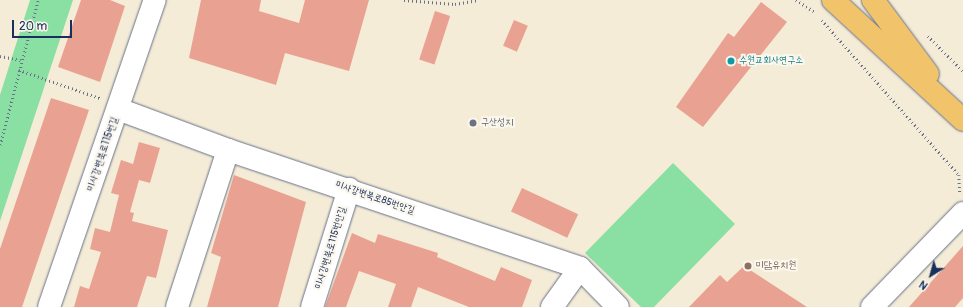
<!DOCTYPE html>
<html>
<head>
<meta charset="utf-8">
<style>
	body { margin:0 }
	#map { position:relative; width:963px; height:307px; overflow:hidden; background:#f5ecd7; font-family:Pangolin,"Poor Story",sans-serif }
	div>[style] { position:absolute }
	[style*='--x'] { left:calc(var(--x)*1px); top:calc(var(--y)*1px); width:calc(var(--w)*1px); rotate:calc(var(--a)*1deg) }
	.green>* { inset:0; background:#8adfa2 }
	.building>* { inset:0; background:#e9a291; transform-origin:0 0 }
	.path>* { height:2.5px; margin-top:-1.25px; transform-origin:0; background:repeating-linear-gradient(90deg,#677188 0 1px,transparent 0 4px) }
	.roads { filter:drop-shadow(0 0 1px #677188) drop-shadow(0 0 1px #677188) }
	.minor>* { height:22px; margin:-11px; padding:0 11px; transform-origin:11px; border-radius:11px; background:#fff }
	.major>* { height:22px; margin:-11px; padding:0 11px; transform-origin:11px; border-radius:11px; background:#f1c36a }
	.dots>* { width:11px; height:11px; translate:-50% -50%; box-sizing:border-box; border:2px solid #fbf7ec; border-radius:50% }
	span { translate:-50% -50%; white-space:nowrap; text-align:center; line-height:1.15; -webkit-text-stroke:4px #fbf7ec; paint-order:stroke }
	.culture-label { font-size:10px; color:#0d838f }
	.left { translate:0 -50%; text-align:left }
	.worship-label { font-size:10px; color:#5b616d }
	.street-label { font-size:10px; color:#1b2f5e }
	.education-label { font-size:10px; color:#785e54 }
	.north { position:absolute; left:911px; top:255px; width:40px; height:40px; -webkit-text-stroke:3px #fbf7ec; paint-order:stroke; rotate:217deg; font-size:11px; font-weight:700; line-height:16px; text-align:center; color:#1b2f5e }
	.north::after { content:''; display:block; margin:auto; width:14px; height:18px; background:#1b2f5e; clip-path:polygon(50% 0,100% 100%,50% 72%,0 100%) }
	.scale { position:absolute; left:12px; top:20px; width:60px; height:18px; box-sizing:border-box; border:2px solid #1b2f5e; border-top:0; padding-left:5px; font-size:12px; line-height:14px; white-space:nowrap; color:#1b2f5e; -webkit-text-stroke:3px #fbf7ec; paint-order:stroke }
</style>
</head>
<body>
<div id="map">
	<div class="green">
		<div style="clip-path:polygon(30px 0,73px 0,0 221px,0 95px)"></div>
		<div style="clip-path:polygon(673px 163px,735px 224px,654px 307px,641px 307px,585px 253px)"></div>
	</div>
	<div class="building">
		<div style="clip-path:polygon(81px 0,110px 0,125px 6px,100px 82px,58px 67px)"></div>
		<div style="clip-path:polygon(201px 0,261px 0,259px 11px,299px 23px,305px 0,369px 0,349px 71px,285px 53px,276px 85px,189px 58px)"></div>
		<div style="clip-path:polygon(761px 2px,787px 22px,703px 127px,676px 107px,728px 33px,734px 37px)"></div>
		<div style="left:435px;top:11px;width:16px;height:51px;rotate:18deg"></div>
		<div style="left:514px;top:20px;width:15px;height:28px;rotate:23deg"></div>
		<div style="clip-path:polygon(51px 98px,89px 110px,22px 307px,0 307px,0 249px)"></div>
		<div style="clip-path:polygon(139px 142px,160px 148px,150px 183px,139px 180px,130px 212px,134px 213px,132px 221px,168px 230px,156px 278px,147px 276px,137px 307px,74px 307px,80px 286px,89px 289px,101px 252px,90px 249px,95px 228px,110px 232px,119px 195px,111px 193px,121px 160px,133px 164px)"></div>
		<div style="clip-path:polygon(234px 175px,306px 202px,278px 307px,207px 307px,221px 257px,211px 253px)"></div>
		<div style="left:522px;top:188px;width:62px;height:26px;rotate:25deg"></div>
		<div style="clip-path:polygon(352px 233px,375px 243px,378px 234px,438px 253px,437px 257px,495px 281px,501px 267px,532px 280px,522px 307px,469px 307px,418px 287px,411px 307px,388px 307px,396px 284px,359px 271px,346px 307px,325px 307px)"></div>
		<div style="clip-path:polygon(963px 246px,963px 298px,955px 307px,909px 307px)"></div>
		<div style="clip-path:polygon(744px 266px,807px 307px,689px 307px,720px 275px,727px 282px)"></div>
	</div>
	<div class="path">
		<div style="--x:404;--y:0;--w:51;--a:4.5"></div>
		<div style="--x:455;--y:4;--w:22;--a:-10"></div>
		<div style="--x:796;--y:0;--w:22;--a:32"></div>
		<div style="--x:822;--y:20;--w:207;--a:48.5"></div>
		<div style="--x:959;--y:175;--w:17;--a:87"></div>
		<div style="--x:928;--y:36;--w:49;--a:45"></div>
		<div style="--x:0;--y:56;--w:21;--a:11"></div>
		<div style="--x:19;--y:70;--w:86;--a:19.1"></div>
		<div style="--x:0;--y:145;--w:150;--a:-75.3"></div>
	</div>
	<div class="roads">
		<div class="minor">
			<div style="--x:118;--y:109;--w:117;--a:20.4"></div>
			<div style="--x:228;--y:150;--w:371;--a:18.5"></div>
			<div style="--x:580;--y:268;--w:54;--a:45.7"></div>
			<div style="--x:49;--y:307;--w:325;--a:-71"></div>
			<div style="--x:177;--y:307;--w:165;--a:-72"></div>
			<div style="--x:312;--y:307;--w:124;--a:-72.6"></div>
			<div style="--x:552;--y:307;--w:48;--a:-54.3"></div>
			<div style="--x:872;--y:307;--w:131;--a:-45.9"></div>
		</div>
		<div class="major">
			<div style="--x:833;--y:0;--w:177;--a:42.7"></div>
			<div style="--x:873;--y:0;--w:92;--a:53.4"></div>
		</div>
	</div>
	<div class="dots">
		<div style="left:731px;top:61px;background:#0f9aa8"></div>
		<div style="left:473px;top:123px;background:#6b7280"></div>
		<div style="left:748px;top:266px;background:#8d6e63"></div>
	</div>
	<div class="culture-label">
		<span class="left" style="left:739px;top:61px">수원교회사연구소</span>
	</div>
	<div class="worship-label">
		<span class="left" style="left:481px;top:123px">구산성지</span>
	</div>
	<div class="street-label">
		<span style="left:103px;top:154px;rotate:-71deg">미사강변북로115번길</span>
		<span style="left:375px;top:198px;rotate:19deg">미사강변북로85번안길</span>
		<span style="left:331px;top:248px;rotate:-73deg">미사강변북로115번안길</span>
	</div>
	<div class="education-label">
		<span class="left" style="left:756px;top:266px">미담유치원</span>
	</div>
	<div class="north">N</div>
	<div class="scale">20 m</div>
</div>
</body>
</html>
